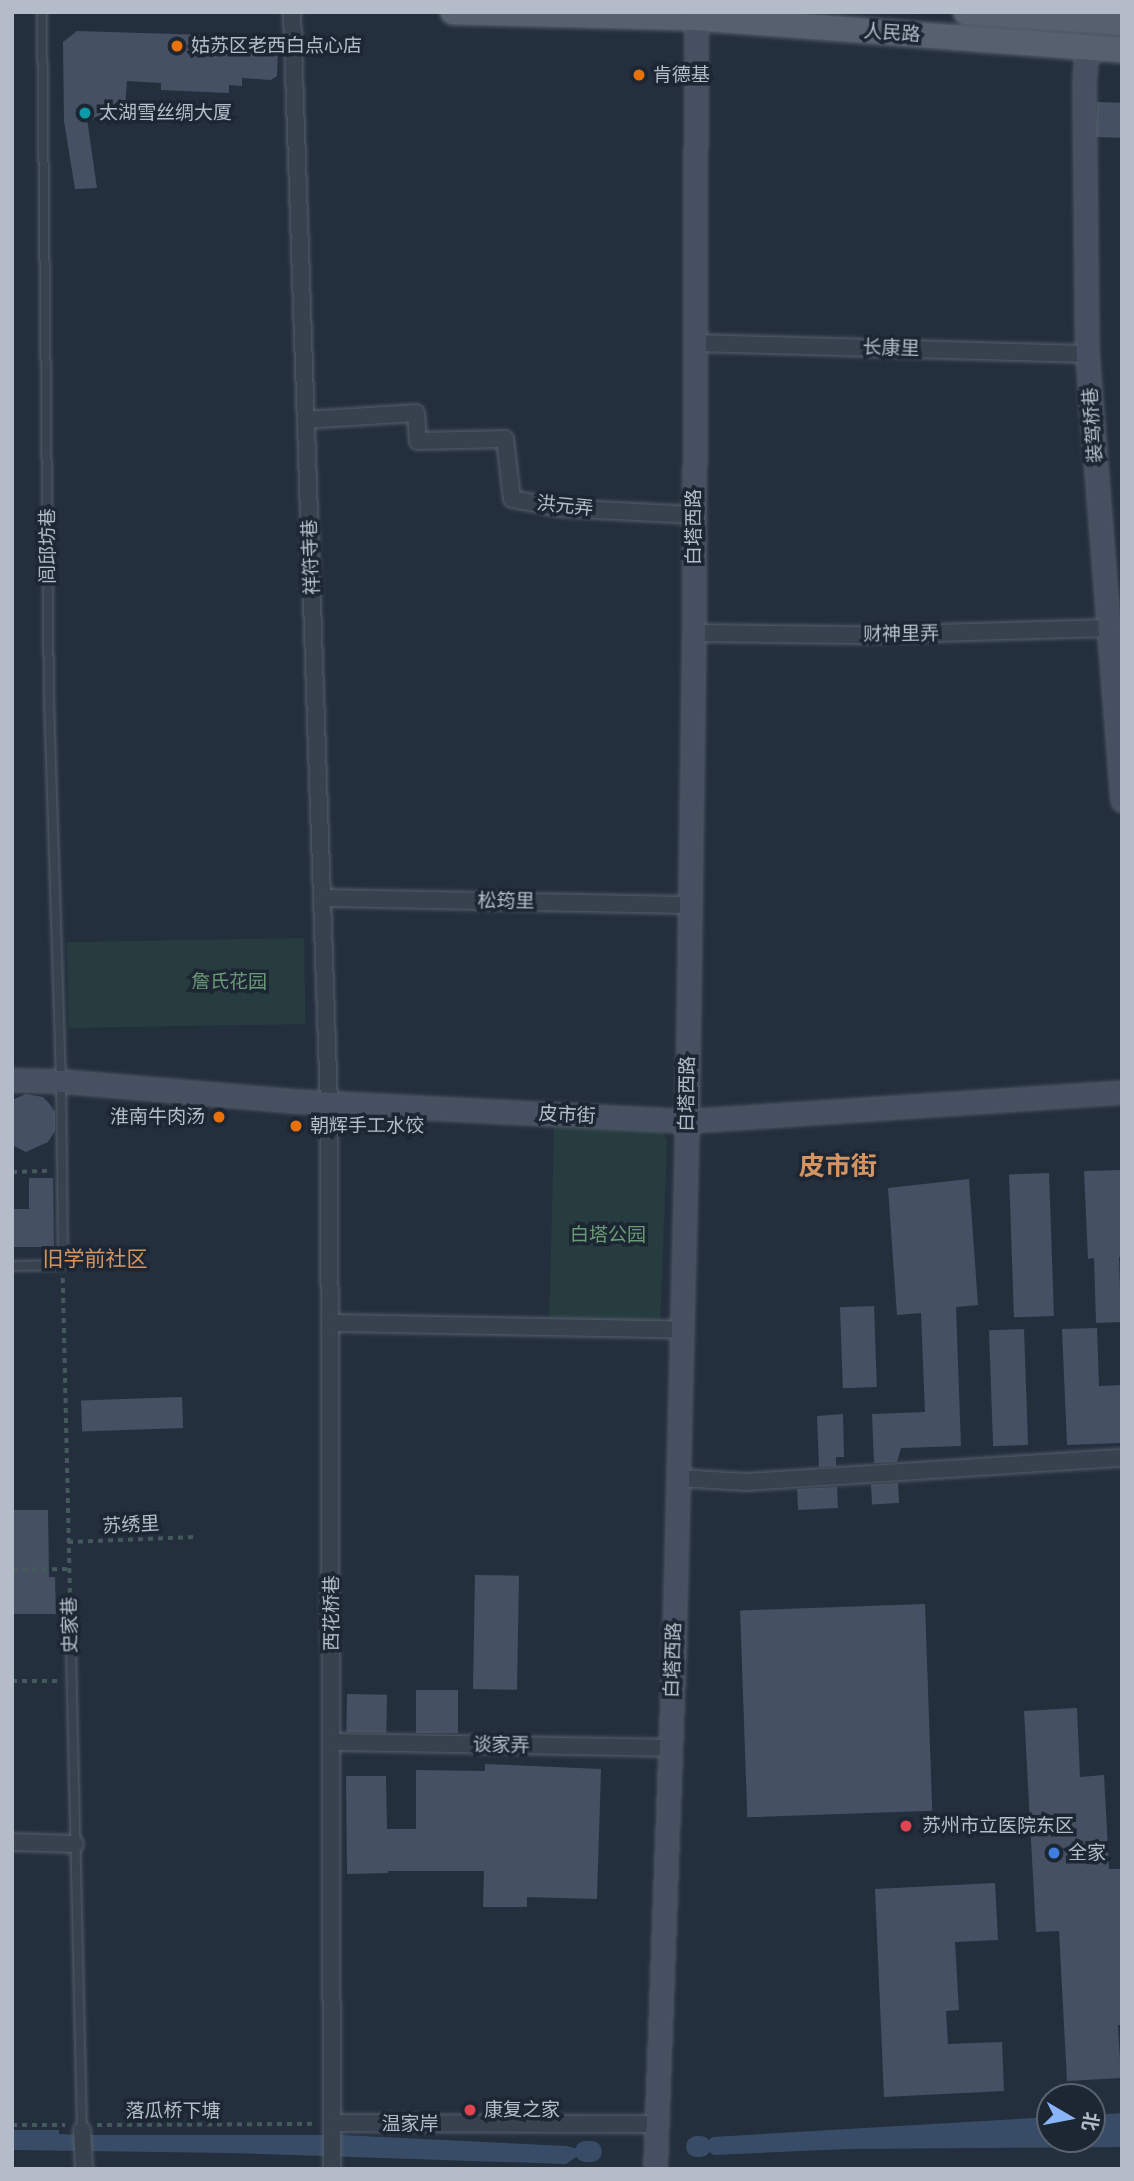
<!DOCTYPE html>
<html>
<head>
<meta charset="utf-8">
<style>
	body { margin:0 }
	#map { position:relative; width:1134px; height:2181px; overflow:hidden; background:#242f3e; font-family:Montserrat,"Noto Sans SC",sans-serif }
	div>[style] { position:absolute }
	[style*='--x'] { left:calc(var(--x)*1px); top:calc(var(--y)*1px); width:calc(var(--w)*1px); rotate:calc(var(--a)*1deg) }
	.green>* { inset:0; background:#263c3f; transform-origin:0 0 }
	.water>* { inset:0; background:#394c67 }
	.canal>* { height:21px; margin:-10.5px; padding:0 10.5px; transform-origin:10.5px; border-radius:10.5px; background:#394c67 }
	.building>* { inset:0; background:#455162; transform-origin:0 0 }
	.path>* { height:3.5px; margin-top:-1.75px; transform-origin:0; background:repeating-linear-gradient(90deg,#44595c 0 5px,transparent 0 10px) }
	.roads { filter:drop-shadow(0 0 2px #565f6c) drop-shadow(0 0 2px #565f6c) }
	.lane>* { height:8px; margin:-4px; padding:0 4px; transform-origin:4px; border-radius:4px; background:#38414e }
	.street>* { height:16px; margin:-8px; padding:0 8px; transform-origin:8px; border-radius:8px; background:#38414e }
	.secondary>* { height:21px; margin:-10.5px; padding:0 10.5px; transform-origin:10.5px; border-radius:10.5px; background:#465061 }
	.primary>* { height:24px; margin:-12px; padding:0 12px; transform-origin:12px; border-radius:12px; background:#56606e }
	.dots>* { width:19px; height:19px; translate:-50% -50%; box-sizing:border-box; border:4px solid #1d2633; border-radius:50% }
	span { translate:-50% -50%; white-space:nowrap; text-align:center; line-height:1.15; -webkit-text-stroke:7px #1d2633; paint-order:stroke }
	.street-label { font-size:19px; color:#b4bcc9 }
	.poi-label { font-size:19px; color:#b4bcc9 }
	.left { translate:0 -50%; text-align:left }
	.right { translate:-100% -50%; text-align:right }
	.park-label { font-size:19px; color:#6b9a76 }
	.neighbourhood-label { font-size:21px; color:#d59563 }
	.district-label { font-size:26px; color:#d59563; font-weight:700 }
	.frame { position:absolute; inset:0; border:14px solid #b4bcc9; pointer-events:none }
	.north { position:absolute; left:1036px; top:2083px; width:70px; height:70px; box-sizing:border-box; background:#1d2633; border:2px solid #59626f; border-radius:50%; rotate:100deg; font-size:19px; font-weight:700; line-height:28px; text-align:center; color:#b4bcc9 }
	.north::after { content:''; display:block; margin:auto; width:24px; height:32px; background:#8ab4f8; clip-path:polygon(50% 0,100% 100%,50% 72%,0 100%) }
</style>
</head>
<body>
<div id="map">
	<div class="green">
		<div style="left:304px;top:938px;width:86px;height:237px;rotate:89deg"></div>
		<div style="clip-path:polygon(554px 1127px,663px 1132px,667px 1142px,660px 1330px,549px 1327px)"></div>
	</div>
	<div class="water">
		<div style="clip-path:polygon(1122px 2113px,1122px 2147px,847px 2149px,714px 2155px,700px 2146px,713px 2137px,1050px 2117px,1050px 2139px,1092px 2139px,1092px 2115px)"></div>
		<div style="clip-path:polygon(12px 2130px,59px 2130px,59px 2134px,88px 2135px,341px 2135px,567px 2146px,585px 2151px,566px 2164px,231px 2153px,12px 2150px)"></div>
	</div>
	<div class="canal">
		<div style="--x:696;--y:2146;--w:4;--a:0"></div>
		<div style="--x:585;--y:2151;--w:6;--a:0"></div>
	</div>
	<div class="building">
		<div style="clip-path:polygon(77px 31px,271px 37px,278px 47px,277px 76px,271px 80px,242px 78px,242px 86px,229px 85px,229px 93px,161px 90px,161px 83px,127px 81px,125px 107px,107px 106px,107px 120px,87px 119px,97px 188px,75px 189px,64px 121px,63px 42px)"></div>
		<div style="left:1097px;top:102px;width:25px;height:35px;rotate:2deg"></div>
		<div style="clip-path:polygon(26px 1094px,43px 1097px,49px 1103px,55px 1112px,55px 1131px,48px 1142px,26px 1152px,12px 1145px,12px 1100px)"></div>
		<div style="clip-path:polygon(1122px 1170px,1122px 1257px,1119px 1257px,1121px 1322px,1096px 1323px,1094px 1258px,1088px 1259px,1084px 1171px)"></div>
		<div style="left:1049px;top:1173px;width:143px;height:40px;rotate:88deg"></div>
		<div style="clip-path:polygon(29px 1178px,53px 1178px,54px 1247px,12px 1247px,12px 1209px,29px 1209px)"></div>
		<div style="clip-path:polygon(969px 1179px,978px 1305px,956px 1307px,961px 1446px,901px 1448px,897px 1462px,874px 1463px,872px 1414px,925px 1412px,921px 1313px,897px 1315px,888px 1188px)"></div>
		<div style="left:874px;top:1306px;width:81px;height:34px;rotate:88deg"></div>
		<div style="clip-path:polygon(1097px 1328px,1099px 1386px,1122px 1385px,1122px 1443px,1067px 1445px,1062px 1329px)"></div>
		<div style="left:1024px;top:1329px;width:116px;height:35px;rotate:88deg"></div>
		<div style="left:182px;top:1397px;width:31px;height:101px;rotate:88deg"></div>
		<div style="clip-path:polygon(843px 1414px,844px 1457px,836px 1457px,836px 1466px,819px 1467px,817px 1416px)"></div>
		<div style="left:898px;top:1483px;width:20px;height:27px;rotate:87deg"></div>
		<div style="left:837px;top:1487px;width:21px;height:40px;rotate:87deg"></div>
		<div style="clip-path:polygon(12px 1510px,48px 1510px,49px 1577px,55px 1577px,56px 1614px,12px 1614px)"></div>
		<div style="left:475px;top:1575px;width:44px;height:114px;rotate:1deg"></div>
		<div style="left:925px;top:1604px;width:207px;height:185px;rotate:88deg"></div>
		<div style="left:416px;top:1690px;width:42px;height:43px"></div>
		<div style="left:347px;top:1694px;width:40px;height:38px;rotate:1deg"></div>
		<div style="clip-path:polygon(1077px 1708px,1080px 1777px,1104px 1775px,1109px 1869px,1122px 1869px,1122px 2025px,1118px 2025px,1121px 2078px,1067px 2081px,1059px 1931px,1036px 1932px,1024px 1711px)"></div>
		<div style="clip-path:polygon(485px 1764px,601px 1769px,597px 1899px,527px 1897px,527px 1907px,483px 1907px,484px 1871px,388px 1871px,388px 1873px,347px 1874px,346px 1776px,386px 1776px,387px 1829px,416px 1829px,416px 1770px,485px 1771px)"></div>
		<div style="clip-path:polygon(995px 1883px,998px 1940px,955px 1942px,959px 2010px,946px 2011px,948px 2044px,1002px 2042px,1004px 2091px,884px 2097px,875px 1889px)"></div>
	</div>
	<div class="path">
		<div style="--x:12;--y:1172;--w:37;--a:-2"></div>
		<div style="--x:63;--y:1278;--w:318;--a:88.7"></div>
		<div style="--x:68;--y:1542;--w:128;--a:-2.2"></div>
		<div style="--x:12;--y:1570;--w:57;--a:-1"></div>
		<div style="--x:12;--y:1681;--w:47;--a:0"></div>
		<div style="--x:12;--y:2125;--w:53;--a:0"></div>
		<div style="--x:97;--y:2125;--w:220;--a:-0.3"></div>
	</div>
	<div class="roads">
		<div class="lane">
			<div style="--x:12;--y:1266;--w:51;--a:-1.1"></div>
			<div style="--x:63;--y:1265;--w:184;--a:-90.6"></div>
			<div style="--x:61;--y:1081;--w:377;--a:-91.8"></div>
			<div style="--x:49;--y:704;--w:692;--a:-90.58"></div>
			<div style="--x:70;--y:1606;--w:524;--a:88.69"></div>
		</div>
		<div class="street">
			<div style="--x:292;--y:12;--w:1091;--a:88.06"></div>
			<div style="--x:329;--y:1102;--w:1067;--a:89.84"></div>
			<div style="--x:695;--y:343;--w:392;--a:1.6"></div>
			<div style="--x:306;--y:420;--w:110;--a:-3.6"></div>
			<div style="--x:416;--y:413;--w:28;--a:86"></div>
			<div style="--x:418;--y:441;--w:87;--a:-1.3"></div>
			<div style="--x:505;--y:439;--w:60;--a:83.3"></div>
			<div style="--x:512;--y:499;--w:49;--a:10.6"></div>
			<div style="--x:560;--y:508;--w:134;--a:3"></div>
			<div style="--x:694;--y:633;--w:174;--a:0.7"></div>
			<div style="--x:868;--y:635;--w:240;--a:-1.7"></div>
			<div style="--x:322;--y:898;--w:368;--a:1.1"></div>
			<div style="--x:332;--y:1323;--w:350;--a:1.1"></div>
			<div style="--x:679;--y:1478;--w:67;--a:3.4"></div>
			<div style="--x:746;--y:1482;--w:377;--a:-3.7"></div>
			<div style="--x:332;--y:1742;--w:338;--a:1"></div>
			<div style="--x:12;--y:1842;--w:63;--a:1.8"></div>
			<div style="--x:333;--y:2123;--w:323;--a:0.2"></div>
			<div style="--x:82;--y:2130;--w:39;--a:87"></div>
		</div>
		<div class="secondary">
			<div style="--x:1087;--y:47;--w:35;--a:95"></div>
			<div style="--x:1084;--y:82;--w:272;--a:89.4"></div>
			<div style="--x:1087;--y:354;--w:448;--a:85.5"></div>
			<div style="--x:12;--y:1080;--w:49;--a:1.2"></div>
			<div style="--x:61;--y:1081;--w:234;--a:4.9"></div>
			<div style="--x:294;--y:1101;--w:394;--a:2.9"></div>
			<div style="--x:687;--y:1121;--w:436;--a:-3.8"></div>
			<div style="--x:655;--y:2169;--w:523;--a:-87.92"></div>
			<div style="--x:674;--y:1646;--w:525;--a:-88.58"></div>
			<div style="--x:687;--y:1121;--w:488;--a:-89.2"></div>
			<div style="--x:694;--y:633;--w:621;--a:-89.82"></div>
		</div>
		<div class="primary">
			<div style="--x:453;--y:12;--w:243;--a:1.4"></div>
			<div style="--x:696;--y:18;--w:427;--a:4.3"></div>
			<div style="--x:966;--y:12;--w:156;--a:4"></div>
		</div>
	</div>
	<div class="dots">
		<div style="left:177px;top:46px;background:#e8710a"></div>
		<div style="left:639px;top:75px;background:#e8710a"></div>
		<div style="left:85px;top:113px;background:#0f9aa8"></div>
		<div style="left:219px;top:1117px;background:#e8710a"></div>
		<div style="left:296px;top:1126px;background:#e8710a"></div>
		<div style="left:906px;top:1826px;background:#e0444e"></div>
		<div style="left:1054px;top:1853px;background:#3f7fe0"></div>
		<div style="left:470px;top:2110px;background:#e0444e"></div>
	</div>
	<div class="street-label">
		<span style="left:892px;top:33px;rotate:4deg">人民路</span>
		<span style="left:891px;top:348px;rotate:2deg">长康里</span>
		<span style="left:1093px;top:425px;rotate:-94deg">装驾桥巷</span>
		<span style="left:565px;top:506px;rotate:6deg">洪元弄</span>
		<span style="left:694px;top:527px;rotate:-90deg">白塔西路</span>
		<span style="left:48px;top:546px;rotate:-90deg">闾邱坊巷</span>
		<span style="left:311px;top:557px;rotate:-92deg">祥符寺巷</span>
		<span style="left:901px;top:634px;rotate:-1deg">财神里弄</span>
		<span style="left:506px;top:901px;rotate:1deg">松筠里</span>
		<span style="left:687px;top:1094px;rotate:-89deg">白塔西路</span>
		<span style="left:567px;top:1115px;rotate:3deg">皮市街</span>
		<span style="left:131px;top:1525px;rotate:-3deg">苏绣里</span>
		<span style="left:332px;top:1613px;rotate:-90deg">西花桥巷</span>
		<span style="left:70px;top:1625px;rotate:-91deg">史家巷</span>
		<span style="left:673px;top:1660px;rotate:-88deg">白塔西路</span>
		<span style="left:501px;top:1745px;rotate:1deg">谈家弄</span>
		<span style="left:173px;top:2111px">落瓜桥下塘</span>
		<span style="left:410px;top:2124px">温家岸</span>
	</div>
	<div class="poi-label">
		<span class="left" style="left:191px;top:46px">姑苏区老西白点心店</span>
		<span class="left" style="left:653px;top:75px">肯德基</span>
		<span class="left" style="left:99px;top:113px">太湖雪丝绸大厦</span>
		<span class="right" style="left:205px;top:1117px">淮南牛肉汤</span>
		<span class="left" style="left:310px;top:1126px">朝辉手工水饺</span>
		<span class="left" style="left:922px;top:1826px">苏州市立医院东区</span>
		<span class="left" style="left:1068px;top:1853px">全家</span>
		<span class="left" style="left:484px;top:2110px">康复之家</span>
	</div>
	<div class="park-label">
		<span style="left:229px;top:982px">詹氏花园</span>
		<span style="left:608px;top:1235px">白塔公园</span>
	</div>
	<div class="neighbourhood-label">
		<span style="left:95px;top:1259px">旧学前社区</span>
	</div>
	<div class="district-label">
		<span style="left:838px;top:1167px">皮市街</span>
	</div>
	<div class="frame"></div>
	<div class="north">北</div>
</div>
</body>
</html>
